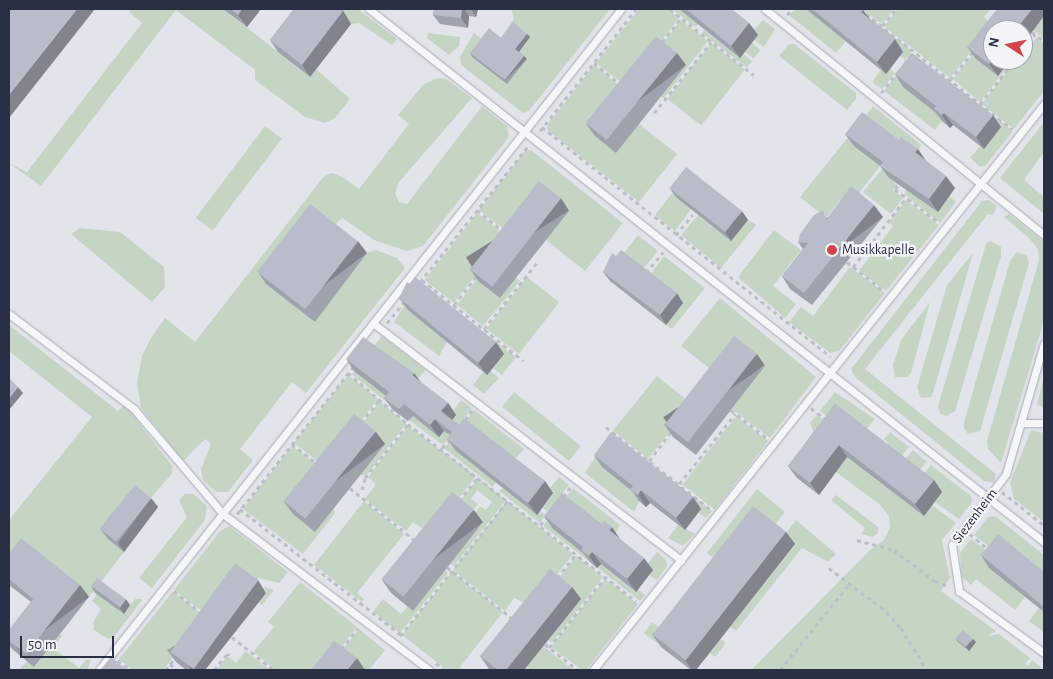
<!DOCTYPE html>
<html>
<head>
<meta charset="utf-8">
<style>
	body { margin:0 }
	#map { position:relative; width:1053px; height:679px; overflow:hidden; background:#e2e4eb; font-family:"Alegreya Sans",sans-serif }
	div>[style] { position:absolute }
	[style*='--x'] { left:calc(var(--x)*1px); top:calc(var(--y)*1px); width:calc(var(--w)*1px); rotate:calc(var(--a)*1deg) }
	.green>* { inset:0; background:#c5d5c3; transform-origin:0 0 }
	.path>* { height:2.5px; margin-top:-1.25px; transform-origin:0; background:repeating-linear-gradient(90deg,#bcbfc6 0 4px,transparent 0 8px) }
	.roads { filter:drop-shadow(0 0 1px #a7aab6) drop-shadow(0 0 1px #a7aab6) }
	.lane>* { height:7px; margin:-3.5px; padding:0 3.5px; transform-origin:3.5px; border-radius:3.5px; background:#f5f6f9 }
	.wall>* { inset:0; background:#9fa3ad }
	.shaded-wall>* { inset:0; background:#82848d; transform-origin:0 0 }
	.building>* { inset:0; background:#b9bdc9; transform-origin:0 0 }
	.dots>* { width:14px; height:14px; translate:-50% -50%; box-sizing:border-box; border:2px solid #f2f4f8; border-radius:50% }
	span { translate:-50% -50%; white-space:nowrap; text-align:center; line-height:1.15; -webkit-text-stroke:5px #f2f4f8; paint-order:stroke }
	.poi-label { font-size:14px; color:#293044 }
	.left { translate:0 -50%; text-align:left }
	.street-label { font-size:14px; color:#293044 }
	.frame { position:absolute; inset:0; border:10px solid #293044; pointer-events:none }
	.north { position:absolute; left:983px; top:20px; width:50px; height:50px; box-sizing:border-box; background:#f2f4f8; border:1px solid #a2a6b0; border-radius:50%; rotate:281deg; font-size:14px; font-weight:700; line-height:20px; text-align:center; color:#293044 }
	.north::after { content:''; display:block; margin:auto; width:18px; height:22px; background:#d44348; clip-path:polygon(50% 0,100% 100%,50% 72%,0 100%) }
	.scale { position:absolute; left:20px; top:636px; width:94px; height:22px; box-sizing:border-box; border:2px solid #293044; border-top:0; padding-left:6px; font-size:15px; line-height:18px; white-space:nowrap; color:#293044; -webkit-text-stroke:4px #f2f4f8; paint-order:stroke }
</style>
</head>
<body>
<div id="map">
	<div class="green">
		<div style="clip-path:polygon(131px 9px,223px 9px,310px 77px,316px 69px,350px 99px,335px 118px,325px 123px,305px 117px,255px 80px,255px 70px,176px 10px,41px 186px,9px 163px,27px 172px,142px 23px,129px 12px)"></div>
		<div style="clip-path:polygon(337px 9px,358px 9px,397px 39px,392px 45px,359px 23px,351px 24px)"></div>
		<div style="clip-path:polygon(511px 9px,610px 9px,529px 111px,523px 113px,461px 65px,460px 57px,474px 33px,483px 40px,499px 40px,514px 19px)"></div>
		<div style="clip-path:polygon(639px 9px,667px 9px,679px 18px,626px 86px,596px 63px)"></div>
		<div style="clip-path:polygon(672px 9px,679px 9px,699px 24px,695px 27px)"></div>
		<div style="clip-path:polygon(795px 9px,807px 9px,846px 41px,836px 53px,789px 15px)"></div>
		<div style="clip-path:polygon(862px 9px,894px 9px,882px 24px)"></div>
		<div style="clip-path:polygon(898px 9px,991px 9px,984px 17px,993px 24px,950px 78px,884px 26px)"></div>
		<div style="clip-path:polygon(1044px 16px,1044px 39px,1033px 30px)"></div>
		<div style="clip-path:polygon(872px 19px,912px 51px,905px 60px,900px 56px,903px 51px)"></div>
		<div style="clip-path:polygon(681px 20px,708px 41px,664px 98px,628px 87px)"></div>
		<div style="clip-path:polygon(763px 20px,775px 29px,764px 47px,754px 40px,753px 31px)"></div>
		<div style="clip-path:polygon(995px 26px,976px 59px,998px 76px,1013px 60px,980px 102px,953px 79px)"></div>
		<div style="clip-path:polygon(704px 30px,740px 58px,743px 54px,752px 61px,747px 68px,702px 33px)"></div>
		<div style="clip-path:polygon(428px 33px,460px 37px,459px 46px,449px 55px,427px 38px)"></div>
		<div style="clip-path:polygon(1037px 37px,1044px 43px,1044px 91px,1014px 129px,982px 104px,1016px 60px,1023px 60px,1023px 52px)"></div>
		<div style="left:711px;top:43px;width:43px;height:71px;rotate:38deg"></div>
		<div style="left:752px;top:43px;width:11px;height:11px;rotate:38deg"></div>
		<div style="clip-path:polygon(789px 44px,794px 44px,856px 93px,856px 99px,847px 110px,779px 56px)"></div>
		<div style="clip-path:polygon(594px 65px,629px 93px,639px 124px,677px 154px,639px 202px,547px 130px,548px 124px)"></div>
		<div style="clip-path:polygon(890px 69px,895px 73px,882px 89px,873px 83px,874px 79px,881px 70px)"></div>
		<div style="clip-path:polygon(901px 69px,944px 118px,935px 130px,884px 91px)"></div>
		<div style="clip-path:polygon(438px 78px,446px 79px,472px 98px,399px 182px,395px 193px,399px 202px,407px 204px,482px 106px,507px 126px,509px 137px,423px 246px,407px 251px,374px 240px,342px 218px,267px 284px,315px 321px,367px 253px,376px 250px,397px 258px,405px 268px,306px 393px,292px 382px,240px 449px,253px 460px,228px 492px,216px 492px,203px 480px,201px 469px,211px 444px,205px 439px,183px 461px,141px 408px,137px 383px,142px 356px,151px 338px,165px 318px,195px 342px,325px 175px,333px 173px,344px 178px,359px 189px,409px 124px,398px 115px,424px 84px)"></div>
		<div style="clip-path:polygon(968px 96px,1013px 131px,985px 166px,980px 167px,970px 158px,980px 146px,984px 149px,1001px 127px)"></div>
		<div style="clip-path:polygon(873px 106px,921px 145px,917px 154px,856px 128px)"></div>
		<div style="clip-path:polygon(1044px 122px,1044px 152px,1024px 180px,1044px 197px,1044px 214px,1000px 178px)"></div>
		<div style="left:265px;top:126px;width:21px;height:115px;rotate:37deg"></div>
		<div style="clip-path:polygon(853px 131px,880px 166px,850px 205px,841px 199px,826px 218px,800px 197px)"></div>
		<div style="clip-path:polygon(526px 150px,531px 150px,623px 223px,585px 271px,546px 240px,514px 237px,479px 210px)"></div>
		<div style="clip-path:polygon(883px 168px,892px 174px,889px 178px,897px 185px,893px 190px,903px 198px,891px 214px,863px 192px)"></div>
		<div style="clip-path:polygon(677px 187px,691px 209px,675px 231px,655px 215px)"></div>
		<div style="clip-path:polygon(908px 189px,938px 211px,949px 196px,956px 202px,940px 223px,904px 194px)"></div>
		<div style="clip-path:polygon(906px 200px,939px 225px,886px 291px,859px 271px,893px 226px,889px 222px)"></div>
		<div style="clip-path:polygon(989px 200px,997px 206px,993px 215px,988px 214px,865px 369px,996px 474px,994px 483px,984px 481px,855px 377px,851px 369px,982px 201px)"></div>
		<div style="left:477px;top:213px;width:37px;height:85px;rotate:38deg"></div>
		<div style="clip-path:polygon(1009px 214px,1044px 242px,1044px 321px,1001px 463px,988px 449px,987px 441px,1039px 260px,1038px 249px,1028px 237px,1004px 217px)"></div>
		<div style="clip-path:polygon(698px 215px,731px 241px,748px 220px,756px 225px,721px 268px,681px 235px)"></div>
		<div style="clip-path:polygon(80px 228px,120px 232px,164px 267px,165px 287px,152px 302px,71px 234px)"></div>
		<div style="clip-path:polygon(774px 230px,801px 250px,773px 286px,796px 304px,785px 318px,738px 277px)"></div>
		<div style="clip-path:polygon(638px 235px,658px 251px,642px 270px,618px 261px)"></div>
		<div style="clip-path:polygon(508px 240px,516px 278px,520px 281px,483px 326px,457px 305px)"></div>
		<div style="clip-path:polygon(990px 241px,1001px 247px,1001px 256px,955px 411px,946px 416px,940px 413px,938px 406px,986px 244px)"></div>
		<div style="clip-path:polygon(1017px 252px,1027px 256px,1029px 263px,980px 431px,968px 434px,963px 426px,1010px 261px)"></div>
		<div style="clip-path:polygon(973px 253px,933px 393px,931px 397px,921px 398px,917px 387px,947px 285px)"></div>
		<div style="clip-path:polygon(664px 256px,705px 288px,672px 329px,666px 325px,683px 303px,649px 276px)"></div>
		<div style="clip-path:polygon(850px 267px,885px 293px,839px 351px,830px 353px,789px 322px,801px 307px,813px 316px)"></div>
		<div style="left:527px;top:277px;width:41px;height:66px;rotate:38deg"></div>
		<div style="clip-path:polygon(720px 298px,816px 377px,770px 438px,732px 409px,765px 366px,719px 376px,681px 346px)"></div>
		<div style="clip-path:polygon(408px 300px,447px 342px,439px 356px,394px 322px)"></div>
		<div style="clip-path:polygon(930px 302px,911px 373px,907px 377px,895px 377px,893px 365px,901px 340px)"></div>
		<div style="clip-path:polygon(9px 325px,118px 411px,125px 405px,173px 467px,171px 475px,149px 500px,108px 539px,124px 552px,89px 597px,30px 551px,9px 577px,9px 520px,92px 417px,9px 351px)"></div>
		<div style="clip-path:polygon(477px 327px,516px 357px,502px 375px,493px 368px,475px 330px)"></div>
		<div style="left:382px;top:336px;width:55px;height:49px;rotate:38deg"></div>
		<div style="clip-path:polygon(491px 371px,499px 378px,484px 394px,473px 385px,483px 372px)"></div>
		<div style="clip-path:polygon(348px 375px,378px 399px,327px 464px,321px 464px,294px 443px)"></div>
		<div style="left:657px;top:376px;width:45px;height:70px;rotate:39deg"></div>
		<div style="clip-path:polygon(1044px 376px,1044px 407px,1037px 405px)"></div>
		<div style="left:514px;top:392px;width:86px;height:19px;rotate:39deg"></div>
		<div style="clip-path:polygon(835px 392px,875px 419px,864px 432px,837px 425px,820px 411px)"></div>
		<div style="clip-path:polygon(461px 400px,472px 408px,443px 445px,409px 420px,412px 416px,452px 412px)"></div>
		<div style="clip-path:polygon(380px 401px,406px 424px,366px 476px,329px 466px)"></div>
		<div style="clip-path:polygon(474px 410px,524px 449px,516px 458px,458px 431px)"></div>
		<div style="clip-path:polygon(817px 415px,835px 428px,814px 433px,810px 423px)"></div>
		<div style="left:736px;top:416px;width:41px;height:87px;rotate:38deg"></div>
		<div style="clip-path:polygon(408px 426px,476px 476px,440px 523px,421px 528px,413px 522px,406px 531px,365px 499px,376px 484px,368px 477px)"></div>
		<div style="clip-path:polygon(1031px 430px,1044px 433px,1044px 522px,1014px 499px,1010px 483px)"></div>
		<div style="clip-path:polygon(890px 432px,909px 447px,899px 459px,885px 448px,888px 443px,884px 439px)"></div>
		<div style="clip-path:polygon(454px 436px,496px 482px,493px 487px,444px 448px)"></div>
		<div style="clip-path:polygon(292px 446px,323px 469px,335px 513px,303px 554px,243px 509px)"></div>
		<div style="left:913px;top:450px;width:18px;height:16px;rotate:41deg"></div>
		<div style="clip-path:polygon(599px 451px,641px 498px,634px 512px,585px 473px)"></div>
		<div style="clip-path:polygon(847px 457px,924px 516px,932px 505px,956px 523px,942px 540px,950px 578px,941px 591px,996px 631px,987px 636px,999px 634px,1030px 658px,1025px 664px,1028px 666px,1032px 660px,1044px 670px,751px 670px,869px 551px,884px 540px,890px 527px,889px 516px,879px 504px,836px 472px)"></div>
		<div style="clip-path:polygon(931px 465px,971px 496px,972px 502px,959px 519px,935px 502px,922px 476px)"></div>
		<div style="clip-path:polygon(559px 477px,569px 485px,548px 512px,543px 508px,553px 494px,549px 489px)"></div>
		<div style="clip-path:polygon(478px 478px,506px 500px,454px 566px,450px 564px,474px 515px,480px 506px,486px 510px,492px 502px,477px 490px,471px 499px,478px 504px,471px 513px,442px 524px)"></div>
		<div style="clip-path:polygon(669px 478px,712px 511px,706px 518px,699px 513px,701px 509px)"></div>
		<div style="clip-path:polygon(503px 488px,537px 515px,540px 511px,545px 515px,540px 523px,499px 491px)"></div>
		<div style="clip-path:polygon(573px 488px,620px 525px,614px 535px,557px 508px)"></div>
		<div style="clip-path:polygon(757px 489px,785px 512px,773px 527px,724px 566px,707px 553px)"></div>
		<div style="clip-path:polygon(185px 494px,194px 494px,207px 506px,205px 520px,152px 588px,139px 578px,187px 517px,179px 500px)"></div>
		<div style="clip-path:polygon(836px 495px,878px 527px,878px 533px,872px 537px,861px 534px,865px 528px,831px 500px)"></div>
		<div style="clip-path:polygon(364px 501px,404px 534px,357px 593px,364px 599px,362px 602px,314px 565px)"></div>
		<div style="clip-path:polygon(507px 501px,573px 554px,536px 601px,529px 605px,514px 598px,505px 611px,453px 570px)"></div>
		<div style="clip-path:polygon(552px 514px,592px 560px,590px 562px,543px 526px)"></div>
		<div style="clip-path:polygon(995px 516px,1044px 555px,1044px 577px,1000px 555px,974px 535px,988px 517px)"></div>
		<div style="clip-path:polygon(796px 520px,836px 554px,828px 562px,802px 548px,736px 631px,730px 627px,795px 545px,784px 536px)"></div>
		<div style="clip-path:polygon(678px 525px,695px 534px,683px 546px,668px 538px)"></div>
		<div style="clip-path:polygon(229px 526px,288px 572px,279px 583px,259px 578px,207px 615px,174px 590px,220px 531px)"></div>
		<div style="clip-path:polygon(971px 539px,997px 559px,1025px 597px,1015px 610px,976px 579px,971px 585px,962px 577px,960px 553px)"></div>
		<div style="clip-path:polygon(657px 552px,666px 560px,667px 566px,657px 580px,649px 575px,652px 570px,646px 566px)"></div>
		<div style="clip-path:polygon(576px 556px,603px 577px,552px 643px,548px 640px,581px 599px,539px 603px)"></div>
		<div style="clip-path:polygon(601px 564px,635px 592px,638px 589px,645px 595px,640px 601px,598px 568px)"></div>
		<div style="clip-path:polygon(445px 570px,448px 573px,400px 633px,373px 612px,383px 599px,401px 614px,408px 606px,413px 610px)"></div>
		<div style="clip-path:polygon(452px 572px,503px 612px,460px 667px,463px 670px,447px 670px,402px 635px)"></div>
		<div style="clip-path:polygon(605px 579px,638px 604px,586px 670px,582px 670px,551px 647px)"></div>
		<div style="clip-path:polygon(300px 582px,357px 627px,323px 670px,276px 670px,253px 652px,274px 627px,268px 622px)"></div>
		<div style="clip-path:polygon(264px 587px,274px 590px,262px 605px,259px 602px,266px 593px)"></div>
		<div style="clip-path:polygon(173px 591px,205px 617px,163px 670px,133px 670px,119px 659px)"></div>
		<div style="clip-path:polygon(97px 594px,124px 614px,135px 599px,143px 599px,114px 637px,108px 639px,94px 630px,93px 623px,101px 609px,92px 601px)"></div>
		<div style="clip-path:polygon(1039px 608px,1044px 612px,1044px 632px,1029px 621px)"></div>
		<div style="left:652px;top:622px;width:22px;height:14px;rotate:36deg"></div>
		<div style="clip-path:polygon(359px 629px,385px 650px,369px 670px,326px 670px)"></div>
		<div style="clip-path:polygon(60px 634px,62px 636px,53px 648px,79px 668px,86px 660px,91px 660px,87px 670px,24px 670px,20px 668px)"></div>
		<div style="clip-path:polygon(720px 639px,726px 643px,715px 657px,710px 653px)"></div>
		<div style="clip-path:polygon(543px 646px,574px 670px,524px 670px)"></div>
		<div style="clip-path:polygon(245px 651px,270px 670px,216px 670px,227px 656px,236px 663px)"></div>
	</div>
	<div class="path">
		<div style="--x:670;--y:9;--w:107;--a:38.2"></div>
		<div style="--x:860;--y:9;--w:194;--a:38.3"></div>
		<div style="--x:787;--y:15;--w:8;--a:-50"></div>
		<div style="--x:882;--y:26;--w:22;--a:-51"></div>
		<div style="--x:1032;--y:32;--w:15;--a:37"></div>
		<div style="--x:662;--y:42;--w:31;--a:-52"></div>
		<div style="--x:1023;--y:49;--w:19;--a:-51"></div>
		<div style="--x:594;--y:63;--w:35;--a:39"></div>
		<div style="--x:904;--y:64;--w:16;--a:-52"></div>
		<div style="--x:950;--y:80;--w:36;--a:-51"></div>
		<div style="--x:881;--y:93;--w:24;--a:-52"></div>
		<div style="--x:980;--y:104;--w:56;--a:-51.5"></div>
		<div style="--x:654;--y:113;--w:91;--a:-51.2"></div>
		<div style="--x:542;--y:127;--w:369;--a:38.5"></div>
		<div style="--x:540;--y:131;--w:155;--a:-51.8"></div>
		<div style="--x:898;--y:186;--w:4;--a:135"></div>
		<div style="--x:895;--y:189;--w:54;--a:37.5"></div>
		<div style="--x:477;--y:210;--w:32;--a:39"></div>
		<div style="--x:676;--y:235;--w:26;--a:-51"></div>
		<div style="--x:847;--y:262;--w:46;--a:37.9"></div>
		<div style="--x:853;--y:267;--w:87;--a:-52.5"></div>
		<div style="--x:646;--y:273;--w:27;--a:-51"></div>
		<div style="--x:422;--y:280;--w:130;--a:38.5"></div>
		<div style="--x:420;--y:282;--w:174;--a:-51.5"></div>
		<div style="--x:454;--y:305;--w:37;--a:-52"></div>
		<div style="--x:387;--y:323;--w:27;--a:-51"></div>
		<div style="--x:484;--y:329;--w:88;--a:-51.4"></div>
		<div style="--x:348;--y:373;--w:79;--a:40.4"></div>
		<div style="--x:408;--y:424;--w:289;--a:37.8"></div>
		<div style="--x:811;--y:408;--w:20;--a:37"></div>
		<div style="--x:731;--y:410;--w:46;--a:37.9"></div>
		<div style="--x:465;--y:420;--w:12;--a:-55"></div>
		<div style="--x:361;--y:423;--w:31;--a:-52"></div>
		<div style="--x:606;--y:427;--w:132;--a:38.3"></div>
		<div style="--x:292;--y:444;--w:33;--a:38"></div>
		<div style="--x:442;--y:448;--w:11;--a:-49"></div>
		<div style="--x:649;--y:461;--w:36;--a:-53"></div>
		<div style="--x:679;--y:484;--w:90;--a:-51.3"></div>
		<div style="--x:350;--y:488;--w:86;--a:38.9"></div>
		<div style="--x:362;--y:490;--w:12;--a:-76"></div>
		<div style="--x:365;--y:478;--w:69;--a:-51.5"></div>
		<div style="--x:1002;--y:492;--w:53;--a:38.2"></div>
		<div style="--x:563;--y:497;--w:15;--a:-53"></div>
		<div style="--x:459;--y:501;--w:31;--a:-52"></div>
		<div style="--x:240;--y:509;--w:204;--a:38"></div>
		<div style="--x:237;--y:514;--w:187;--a:-51.7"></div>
		<div style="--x:540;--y:525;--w:11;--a:-49"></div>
		<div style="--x:970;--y:534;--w:25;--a:40"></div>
		<div style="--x:857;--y:540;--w:38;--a:15"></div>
		<div style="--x:894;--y:550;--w:51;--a:37.1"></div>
		<div style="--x:935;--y:581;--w:16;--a:22"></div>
		<div style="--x:447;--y:567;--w:84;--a:38.2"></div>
		<div style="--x:829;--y:568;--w:73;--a:37.2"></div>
		<div style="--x:887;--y:612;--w:21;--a:49"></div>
		<div style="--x:901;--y:628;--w:49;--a:58.2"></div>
		<div style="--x:557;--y:578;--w:31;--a:-52"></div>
		<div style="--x:174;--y:591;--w:33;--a:39"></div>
		<div style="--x:400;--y:636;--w:174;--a:-51.5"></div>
		<div style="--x:232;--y:637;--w:53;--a:38.2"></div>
		<div style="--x:545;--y:644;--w:42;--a:38.2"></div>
		<div style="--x:549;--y:648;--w:90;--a:-51.7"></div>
		<div style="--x:341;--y:649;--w:27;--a:-51"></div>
		<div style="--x:118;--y:660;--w:16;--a:38"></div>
		<div style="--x:436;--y:663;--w:11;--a:38"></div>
		<div style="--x:170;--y:664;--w:10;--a:37"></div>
		<div style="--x:165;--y:670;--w:16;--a:-50"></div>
		<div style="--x:214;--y:670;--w:19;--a:-51"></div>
		<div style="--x:226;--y:655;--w:8;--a:0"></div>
		<div style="--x:780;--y:670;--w:112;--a:-51.2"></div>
	</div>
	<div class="roads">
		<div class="lane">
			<div style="--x:369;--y:9;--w:860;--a:38.3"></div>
			<div style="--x:765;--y:9;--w:359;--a:39"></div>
			<div style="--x:9;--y:314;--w:157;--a:37.2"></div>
			<div style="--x:134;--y:409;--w:138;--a:49.7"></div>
			<div style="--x:223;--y:514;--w:258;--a:37.1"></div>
			<div style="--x:373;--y:323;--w:389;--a:37.6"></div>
			<div style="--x:1044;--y:343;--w:136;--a:106.2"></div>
			<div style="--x:1006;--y:474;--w:89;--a:127.3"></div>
			<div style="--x:952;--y:545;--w:47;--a:81.3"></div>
			<div style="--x:959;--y:591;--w:105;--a:36.1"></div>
			<div style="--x:1022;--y:423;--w:22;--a:0"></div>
			<div style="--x:99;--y:670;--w:842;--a:-51.7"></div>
			<div style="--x:593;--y:670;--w:724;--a:-51.45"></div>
		</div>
	</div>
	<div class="wall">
		<div style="clip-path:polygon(223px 9px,261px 9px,247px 27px)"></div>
		<div style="clip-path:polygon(294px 9px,342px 9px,351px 24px,310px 77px,278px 52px,270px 40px)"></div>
		<div style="clip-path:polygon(434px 9px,478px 9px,476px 17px,469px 16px,468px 28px,440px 24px,433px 15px)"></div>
		<div style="clip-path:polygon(679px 9px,731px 9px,749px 23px,758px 35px,740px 58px)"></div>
		<div style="clip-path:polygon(806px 9px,862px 9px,870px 19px,895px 39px,903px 52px,886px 74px)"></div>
		<div style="clip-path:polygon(527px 34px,530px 37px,519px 52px,524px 56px,527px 59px,507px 84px,472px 57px,470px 53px,501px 38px)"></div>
		<div style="clip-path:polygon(967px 47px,993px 60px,1010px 60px,998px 76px,976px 59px)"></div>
		<div style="clip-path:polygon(686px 65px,616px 153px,595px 136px,586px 124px)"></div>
		<div style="clip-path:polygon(895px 74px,1001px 127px,984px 149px,953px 125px,950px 128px,942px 121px,935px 112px,903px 87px)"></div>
		<div style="clip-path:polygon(845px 134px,899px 140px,918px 149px,925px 160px,955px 188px,938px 212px,889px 178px,880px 166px,854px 146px)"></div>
		<div style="clip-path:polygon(670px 189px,748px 220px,731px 241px,677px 198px)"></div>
		<div style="clip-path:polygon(569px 211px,500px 298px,478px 281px,470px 269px)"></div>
		<div style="clip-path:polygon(827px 217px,883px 217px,812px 305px,790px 289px,782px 276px,803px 249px,798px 242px)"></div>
		<div style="clip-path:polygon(367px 253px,315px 322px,266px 284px,258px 272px)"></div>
		<div style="clip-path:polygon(616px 256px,683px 303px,666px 325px,610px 281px,603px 272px)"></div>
		<div style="clip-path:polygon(399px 298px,504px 354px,487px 375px,408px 310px)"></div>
		<div style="clip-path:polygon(346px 359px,421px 383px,448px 403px,456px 415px,452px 420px,459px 425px,545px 481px,553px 493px,537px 515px,456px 451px,447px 439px,450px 435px,444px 431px,439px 437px,413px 416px,408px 421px,393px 410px,384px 398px,386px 396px,354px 371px)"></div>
		<div style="clip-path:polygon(765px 366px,696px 455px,673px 437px,664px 424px)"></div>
		<div style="clip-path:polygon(835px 404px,934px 480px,942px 492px,924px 516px,847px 457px,819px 495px,797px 478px,788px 466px)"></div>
		<div style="clip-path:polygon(376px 432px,385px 444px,315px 532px,293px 514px,284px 502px)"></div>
		<div style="clip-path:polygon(594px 455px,693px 497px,701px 509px,685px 530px,650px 503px,646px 507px,639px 501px,632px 491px,602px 467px)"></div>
		<div style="clip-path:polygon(151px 498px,158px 507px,124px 552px,108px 539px,101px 530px)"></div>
		<div style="clip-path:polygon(544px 516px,620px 539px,653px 570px,636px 592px,601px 564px,597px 568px,590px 562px,583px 553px,553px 529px)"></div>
		<div style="clip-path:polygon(483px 522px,413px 611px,391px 593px,382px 580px)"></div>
		<div style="clip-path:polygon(786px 532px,795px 544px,696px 670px,691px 670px,661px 647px,652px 634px)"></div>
		<div style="clip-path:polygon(9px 554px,80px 585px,89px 597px,34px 667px,12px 649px,9px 645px,9px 630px,31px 602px,9px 585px)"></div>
		<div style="clip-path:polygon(981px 555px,1044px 572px,1044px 612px,989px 568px)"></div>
		<div style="clip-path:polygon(91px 586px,130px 605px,124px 614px,95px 593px)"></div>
		<div style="clip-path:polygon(572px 587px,581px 599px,524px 670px,491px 670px,489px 669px,480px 656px)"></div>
		<div style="clip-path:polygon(266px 593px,205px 670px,186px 670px,176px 662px,167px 650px)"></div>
		<div style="clip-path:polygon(956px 639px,976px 642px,969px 651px,958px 642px)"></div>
	</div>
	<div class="shaded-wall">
		<div style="clip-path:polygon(77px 9px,95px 9px,9px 118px,9px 95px)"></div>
		<div style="clip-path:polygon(242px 9px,261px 9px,247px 27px,238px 15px)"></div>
		<div style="clip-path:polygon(338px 9px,342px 9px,351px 24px,310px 77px,302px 65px)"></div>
		<div style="clip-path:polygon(462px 9px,464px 9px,469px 16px,468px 28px,461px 18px)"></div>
		<div style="clip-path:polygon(471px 9px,478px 9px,476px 17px)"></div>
		<div style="clip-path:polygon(1032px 9px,1044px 9px,1044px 16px,1023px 44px,1023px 30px,1015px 30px)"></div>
		<div style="clip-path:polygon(863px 10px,872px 22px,861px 12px)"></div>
		<div style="clip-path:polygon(749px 23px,758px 35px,740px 58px,731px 46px)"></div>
		<div style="clip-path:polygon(527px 34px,530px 37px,518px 53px,515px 49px)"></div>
		<div style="clip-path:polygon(895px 39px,903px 52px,886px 74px,877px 62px)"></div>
		<div style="left:677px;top:53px;width:15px;height:112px;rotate:53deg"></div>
		<div style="left:524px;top:56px;width:4px;height:31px;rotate:45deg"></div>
		<div style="clip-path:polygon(993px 59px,993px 60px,1010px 60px,998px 76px,989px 64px)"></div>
		<div style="clip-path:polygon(944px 113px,953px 125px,950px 128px,942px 115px)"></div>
		<div style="clip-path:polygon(993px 115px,1001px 127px,984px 149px,976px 137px)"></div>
		<div style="clip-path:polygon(918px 149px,926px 161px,915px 152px)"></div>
		<div style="clip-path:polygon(946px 176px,955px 188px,938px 212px,929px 199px)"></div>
		<div style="left:561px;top:198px;width:15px;height:112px;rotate:58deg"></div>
		<div style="left:874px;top:205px;width:15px;height:112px;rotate:53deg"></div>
		<div style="clip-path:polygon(742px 211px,748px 220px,731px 241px,725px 232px)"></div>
		<div style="left:358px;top:241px;width:15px;height:86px;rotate:53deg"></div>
		<div style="clip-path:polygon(677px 293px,683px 303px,666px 325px,660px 315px)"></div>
		<div style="clip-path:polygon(496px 342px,504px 354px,487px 375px,478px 363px)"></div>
		<div style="left:757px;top:354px;width:14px;height:113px;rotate:56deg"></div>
		<div style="clip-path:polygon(414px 373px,423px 385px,412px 375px)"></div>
		<div style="clip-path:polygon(18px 387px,23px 393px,9px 410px,9px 398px)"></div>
		<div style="clip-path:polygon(448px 403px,456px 415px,450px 423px,441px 411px)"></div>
		<div style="clip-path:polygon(435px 419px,444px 431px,439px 437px,430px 425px)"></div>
		<div style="left:376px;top:432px;width:15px;height:112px;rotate:53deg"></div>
		<div style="clip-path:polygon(839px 445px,847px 457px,819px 495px,810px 483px)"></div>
		<div style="clip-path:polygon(934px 480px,942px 492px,924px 516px,915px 504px)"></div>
		<div style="clip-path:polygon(545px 481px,553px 493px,537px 515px,528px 503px)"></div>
		<div style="clip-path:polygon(641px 490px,650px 503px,646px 507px,638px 495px)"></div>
		<div style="clip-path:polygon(693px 497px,701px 509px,685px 530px,676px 518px)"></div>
		<div style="clip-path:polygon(151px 498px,158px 507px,124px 552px,118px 543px)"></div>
		<div style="left:474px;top:510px;width:15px;height:112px;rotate:53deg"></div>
		<div style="clip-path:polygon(612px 527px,620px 539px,609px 530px)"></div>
		<div style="clip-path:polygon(786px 532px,795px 544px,696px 670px,692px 670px,685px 660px)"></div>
		<div style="clip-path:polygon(592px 552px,601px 564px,597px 568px,589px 556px)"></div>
		<div style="clip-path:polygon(644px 558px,653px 570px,636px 592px,627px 579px)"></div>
		<div style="clip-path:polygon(258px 580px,266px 593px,205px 670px,191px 670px,189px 667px)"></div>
		<div style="left:80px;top:585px;width:15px;height:88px;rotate:53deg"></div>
		<div style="clip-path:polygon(572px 587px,581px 599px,524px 670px,506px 670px)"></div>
		<div style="clip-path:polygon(126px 599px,130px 605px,124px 614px,120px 608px)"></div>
		<div style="clip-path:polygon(973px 639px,976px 642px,969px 651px,966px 647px)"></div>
		<div style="clip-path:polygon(357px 658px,365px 670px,347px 670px)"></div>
	</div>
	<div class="building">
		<div style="clip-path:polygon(9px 9px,77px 9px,9px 95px)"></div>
		<div style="clip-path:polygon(231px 9px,242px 9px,238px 15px)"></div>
		<div style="clip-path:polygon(294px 9px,339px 9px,343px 11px,302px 65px,270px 40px)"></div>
		<div style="clip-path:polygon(434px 9px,462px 9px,461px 18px,433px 15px)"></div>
		<div style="clip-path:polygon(686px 9px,731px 9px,749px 23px,731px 46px)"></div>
		<div style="clip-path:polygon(812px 9px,862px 9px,863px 10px,861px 12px,895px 39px,877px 62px)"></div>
		<div style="clip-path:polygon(997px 9px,1032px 9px,1015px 30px,993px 30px,993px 59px,989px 64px,967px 47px)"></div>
		<div style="clip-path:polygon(513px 22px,527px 34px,515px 49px,524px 56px,505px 80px,470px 53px,489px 28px,501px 38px)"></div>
		<div style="left:656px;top:36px;width:27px;height:112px;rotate:39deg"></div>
		<div style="clip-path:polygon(912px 53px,993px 115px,976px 137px,944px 113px,942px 115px,934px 109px,936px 106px,895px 74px)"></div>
		<div style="clip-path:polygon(862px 112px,899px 140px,901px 137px,908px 142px,918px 149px,915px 152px,946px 176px,929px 199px,880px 166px,883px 162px,845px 134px)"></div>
		<div style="left:686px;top:167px;width:71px;height:27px;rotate:38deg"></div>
		<div style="left:539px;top:181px;width:28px;height:112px;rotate:38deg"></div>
		<div style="clip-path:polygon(851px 186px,874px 205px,804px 293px,782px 276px,808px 243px,798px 242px,800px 234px,814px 215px,823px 210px,826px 220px)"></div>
		<div style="left:310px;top:204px;width:61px;height:86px;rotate:38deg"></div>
		<div style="clip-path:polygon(621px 250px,677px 293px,660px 315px,603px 272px,612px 253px,616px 256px)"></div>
		<div style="clip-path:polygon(415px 277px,496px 342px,478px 363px,399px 298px,407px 282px,410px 284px)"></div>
		<div style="left:734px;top:336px;width:29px;height:112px;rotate:38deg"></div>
		<div style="clip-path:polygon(363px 337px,414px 373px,412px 375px,448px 403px,441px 411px,459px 425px,464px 418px,545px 481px,528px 503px,447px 439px,452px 432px,435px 419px,430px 425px,404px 404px,399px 409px,384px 398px,389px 392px,346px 359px)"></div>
		<div style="clip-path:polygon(9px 378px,18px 387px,9px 398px)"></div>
		<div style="clip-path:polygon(835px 404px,934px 480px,915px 504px,839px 445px,810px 483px,788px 466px)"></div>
		<div style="left:354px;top:414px;width:28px;height:112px;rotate:39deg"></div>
		<div style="clip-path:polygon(611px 432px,693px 497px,676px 518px,641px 490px,638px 495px,630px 489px,633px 486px,594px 455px)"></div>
		<div style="left:135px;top:485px;width:21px;height:56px;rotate:39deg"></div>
		<div style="left:452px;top:492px;width:28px;height:112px;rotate:39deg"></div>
		<div style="clip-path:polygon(562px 493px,602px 524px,604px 521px,612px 527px,609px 530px,644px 558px,627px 579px,592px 552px,589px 556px,581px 550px,583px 547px,544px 516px)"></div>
		<div style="left:753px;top:506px;width:42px;height:163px;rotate:38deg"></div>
		<div style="clip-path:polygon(998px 534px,1044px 572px,1044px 607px,981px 555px)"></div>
		<div style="clip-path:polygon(21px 538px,80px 585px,26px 654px,9px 641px,9px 630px,33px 599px,9px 579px,9px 554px)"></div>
		<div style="left:235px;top:563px;width:29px;height:110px;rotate:36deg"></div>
		<div style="clip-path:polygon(550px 569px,572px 587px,506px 670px,498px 670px,480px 656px)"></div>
		<div style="left:97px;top:578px;width:36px;height:10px;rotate:36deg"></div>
		<div style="left:963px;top:630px;width:13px;height:11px;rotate:42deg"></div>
		<div style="clip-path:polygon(334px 641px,357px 658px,347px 670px,311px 670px)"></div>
		<div style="clip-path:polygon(111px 657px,127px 670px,100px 670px)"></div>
	</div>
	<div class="dots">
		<div style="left:832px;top:250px;background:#d44348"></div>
	</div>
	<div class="poi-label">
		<span class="left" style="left:842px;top:250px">Musikkapelle</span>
	</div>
	<div class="street-label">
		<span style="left:975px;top:516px;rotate:-53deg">Siezenheim</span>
	</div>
	<div class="frame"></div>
	<div class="north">N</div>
	<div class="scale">50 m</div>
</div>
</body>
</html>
